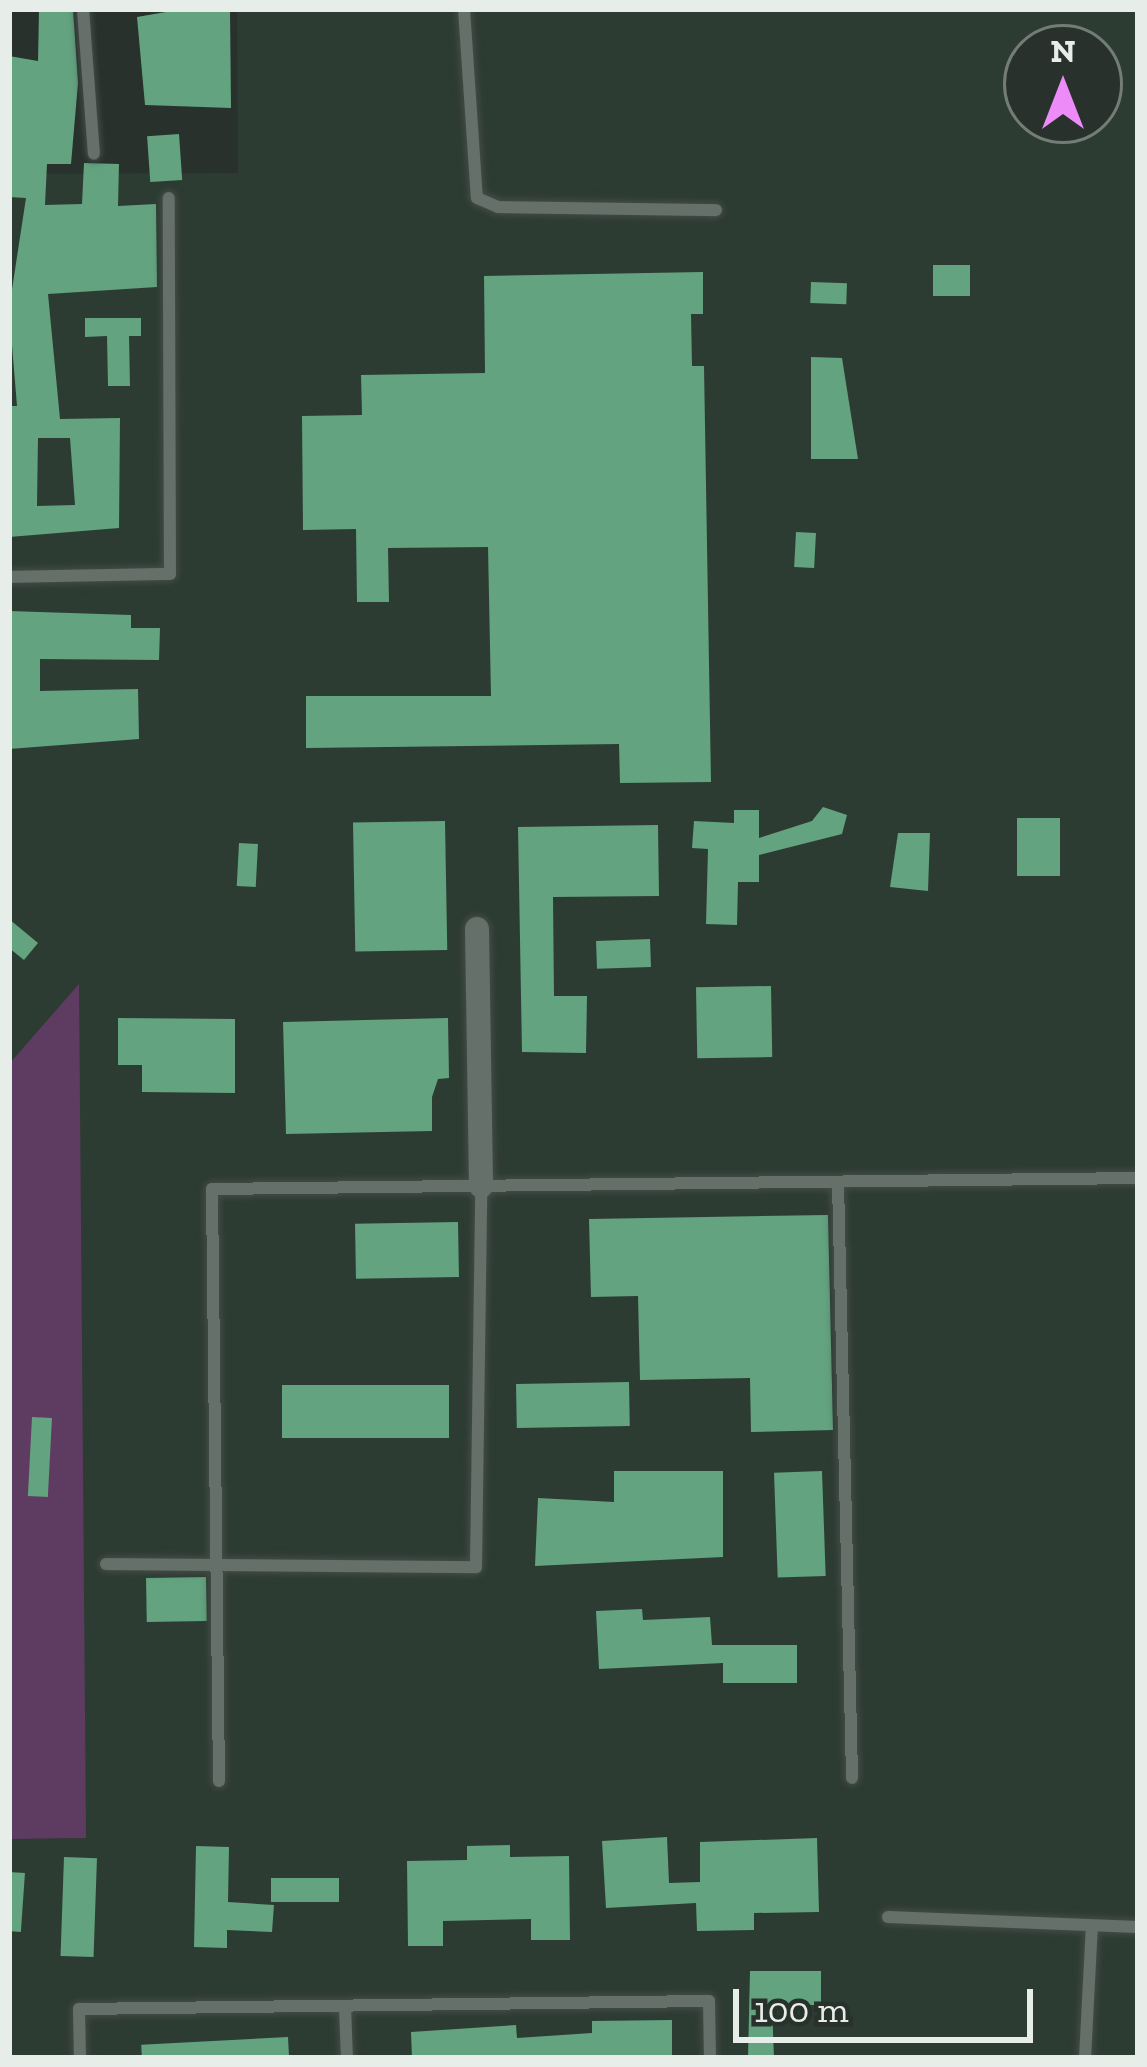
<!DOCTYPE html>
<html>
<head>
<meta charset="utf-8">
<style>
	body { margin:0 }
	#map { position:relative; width:1147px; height:2067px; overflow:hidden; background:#28312b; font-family:"Zilla Slab",serif }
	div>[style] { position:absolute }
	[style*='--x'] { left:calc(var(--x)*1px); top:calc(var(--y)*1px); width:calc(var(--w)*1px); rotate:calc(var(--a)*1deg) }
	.built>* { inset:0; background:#2d3c33 }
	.green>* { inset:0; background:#5e3c62 }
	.building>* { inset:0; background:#63a37f; transform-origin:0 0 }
	.roads { filter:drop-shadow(0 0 3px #444c47) drop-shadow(0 0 3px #444c47) }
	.lane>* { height:12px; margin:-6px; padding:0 6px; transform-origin:6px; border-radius:6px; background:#66706a }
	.street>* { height:24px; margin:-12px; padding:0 12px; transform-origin:12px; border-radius:12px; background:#66706a }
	span { translate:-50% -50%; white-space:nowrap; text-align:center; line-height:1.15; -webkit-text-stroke:12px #28312b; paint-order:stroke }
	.frame { position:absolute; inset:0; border:12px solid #e7ede9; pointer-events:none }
	.north { position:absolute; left:1003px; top:24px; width:120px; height:120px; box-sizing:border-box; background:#28312b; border:3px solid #747c77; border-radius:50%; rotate:0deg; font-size:33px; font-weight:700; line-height:48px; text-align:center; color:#e7ede9 }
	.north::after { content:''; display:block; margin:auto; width:42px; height:54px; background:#ed8cf9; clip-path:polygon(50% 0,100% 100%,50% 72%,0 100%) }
	.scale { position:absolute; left:733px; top:1989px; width:300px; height:54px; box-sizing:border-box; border:6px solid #e7ede9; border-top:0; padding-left:15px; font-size:36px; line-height:42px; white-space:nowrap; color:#e7ede9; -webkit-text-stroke:9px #28312b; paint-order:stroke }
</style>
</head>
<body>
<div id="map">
	<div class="built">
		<div style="clip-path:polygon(evenodd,237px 9px,1138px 9px,1138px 2058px,9px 2058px,9px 1839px,85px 1838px,78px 986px,9px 1064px,9px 174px,238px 173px,237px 9px,1027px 48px,1099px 48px,1099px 120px,1027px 120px,1027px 48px)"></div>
	</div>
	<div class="green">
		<div style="clip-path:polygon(79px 984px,86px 1838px,9px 1839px,9px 1064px)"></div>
	</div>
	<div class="building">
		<div style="clip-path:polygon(evenodd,39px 9px,73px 9px,78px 83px,71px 164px,47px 164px,45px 205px,82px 204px,84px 163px,119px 164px,118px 206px,156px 204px,157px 287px,48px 294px,60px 419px,120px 418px,119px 528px,9px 537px,9px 406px,17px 406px,9px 309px,26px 198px,9px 197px,9px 56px,38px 61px,39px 9px,38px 438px,70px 438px,75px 505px,37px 506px,38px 438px)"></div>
		<div style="clip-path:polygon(183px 9px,230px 9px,231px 108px,145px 105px,137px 17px)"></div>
		<div style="left:179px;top:134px;width:46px;height:32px;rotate:86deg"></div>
		<div style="left:933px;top:265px;width:37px;height:31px"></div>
		<div style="clip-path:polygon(703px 272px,703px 314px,691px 314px,692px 366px,704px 366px,711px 782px,620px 783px,619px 744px,306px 748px,306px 696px,491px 696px,488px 547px,388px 548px,389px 602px,357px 602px,356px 529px,303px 530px,302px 416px,362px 415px,361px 375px,485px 373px,484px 276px)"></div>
		<div style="left:811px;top:282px;width:36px;height:21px;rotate:2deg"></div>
		<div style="clip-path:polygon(85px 318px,141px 318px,141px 336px,129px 336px,130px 386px,108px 386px,107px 336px,85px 337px)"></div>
		<div style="clip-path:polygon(811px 357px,842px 358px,858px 459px,811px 459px)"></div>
		<div style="left:796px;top:532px;width:20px;height:35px;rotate:3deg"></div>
		<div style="clip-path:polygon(9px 611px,131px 615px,131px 628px,160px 628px,159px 660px,40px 659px,40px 691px,138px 689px,139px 739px,9px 749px)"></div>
		<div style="clip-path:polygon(823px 807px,847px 815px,842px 834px,759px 855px,759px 882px,738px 882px,737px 925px,706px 924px,708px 849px,692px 848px,694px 821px,734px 823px,734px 810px,759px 810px,759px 838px,812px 821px)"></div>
		<div style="left:1017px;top:818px;width:43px;height:58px"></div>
		<div style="left:445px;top:821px;width:129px;height:92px;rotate:89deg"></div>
		<div style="clip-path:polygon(658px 825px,659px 896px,553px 897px,554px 996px,587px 996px,586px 1053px,522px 1052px,518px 827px)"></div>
		<div style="clip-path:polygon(898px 833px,930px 833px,928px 891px,890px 887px)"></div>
		<div style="left:239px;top:843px;width:19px;height:43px;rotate:3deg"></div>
		<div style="clip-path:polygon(9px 919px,38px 943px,24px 960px,9px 948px)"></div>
		<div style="left:650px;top:939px;width:28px;height:54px;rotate:88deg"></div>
		<div style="left:771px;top:986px;width:71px;height:75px;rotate:89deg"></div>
		<div style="clip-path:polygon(118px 1018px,235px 1019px,235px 1093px,142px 1092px,142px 1065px,118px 1065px)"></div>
		<div style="clip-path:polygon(448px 1018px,449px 1078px,438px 1079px,432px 1097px,432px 1131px,286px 1134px,283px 1022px)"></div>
		<div style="clip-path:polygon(828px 1215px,833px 1430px,751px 1432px,750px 1378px,640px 1380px,638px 1296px,591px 1297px,589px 1219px)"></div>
		<div style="left:458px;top:1222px;width:55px;height:103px;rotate:89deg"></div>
		<div style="left:629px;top:1382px;width:44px;height:113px;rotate:89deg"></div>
		<div style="left:449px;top:1385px;width:53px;height:167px;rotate:90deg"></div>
		<div style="left:32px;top:1417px;width:20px;height:79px;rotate:3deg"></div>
		<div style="clip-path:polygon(614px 1471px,723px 1471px,723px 1557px,535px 1566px,538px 1498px,614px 1502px)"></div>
		<div style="left:822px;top:1471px;width:105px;height:48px;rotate:88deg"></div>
		<div style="left:206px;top:1577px;width:44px;height:60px;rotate:89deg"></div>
		<div style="clip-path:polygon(642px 1609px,643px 1620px,710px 1617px,712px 1645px,797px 1645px,797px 1683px,723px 1683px,723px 1663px,599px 1669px,596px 1611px)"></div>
		<div style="clip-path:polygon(667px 1837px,669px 1883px,700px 1882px,700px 1842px,817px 1838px,819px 1912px,754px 1913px,754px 1930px,697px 1931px,696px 1903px,606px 1908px,602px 1841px)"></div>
		<div style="clip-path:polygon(510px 1845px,510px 1857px,569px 1856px,570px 1940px,531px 1940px,531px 1919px,443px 1921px,443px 1946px,408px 1946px,407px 1861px,467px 1860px,467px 1846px)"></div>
		<div style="clip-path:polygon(196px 1846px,229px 1847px,228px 1902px,274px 1905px,272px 1932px,227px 1930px,227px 1948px,194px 1947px)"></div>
		<div style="left:64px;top:1857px;width:33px;height:99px;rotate:2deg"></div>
		<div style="left:9px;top:1872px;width:16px;height:59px;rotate:4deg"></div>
		<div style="left:271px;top:1878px;width:68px;height:24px"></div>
		<div style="clip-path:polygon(750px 1971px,821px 1971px,821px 2005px,772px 2005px,774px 2058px,748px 2058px)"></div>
		<div style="clip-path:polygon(672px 2020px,672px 2058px,412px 2058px,411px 2032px,516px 2025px,517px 2038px,592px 2033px,592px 2021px)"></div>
		<div style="left:288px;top:2037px;width:21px;height:147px;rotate:87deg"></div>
	</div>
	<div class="roads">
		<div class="lane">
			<div style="--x:83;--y:9;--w:145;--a:85.7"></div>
			<div style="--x:464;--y:9;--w:189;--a:86.1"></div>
			<div style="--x:477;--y:198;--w:23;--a:23"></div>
			<div style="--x:498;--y:207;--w:218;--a:0.8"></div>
			<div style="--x:9;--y:577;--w:161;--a:-1.1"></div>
			<div style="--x:170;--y:574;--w:376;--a:-90.2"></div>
			<div style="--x:838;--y:1182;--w:596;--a:88.65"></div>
			<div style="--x:106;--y:1564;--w:370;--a:0.5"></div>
			<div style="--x:476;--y:1567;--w:381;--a:-89.2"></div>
			<div style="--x:219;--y:1781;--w:592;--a:-90.68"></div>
			<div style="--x:212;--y:1189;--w:926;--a:-0.68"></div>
			<div style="--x:888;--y:1917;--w:250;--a:2.3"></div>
			<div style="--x:345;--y:2007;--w:51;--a:87.8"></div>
			<div style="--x:80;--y:2058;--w:49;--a:-91.2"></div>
			<div style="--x:79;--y:2009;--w:630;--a:-0.73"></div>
			<div style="--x:709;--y:2001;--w:57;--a:89"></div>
			<div style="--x:1085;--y:2058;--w:132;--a:-87"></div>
		</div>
		<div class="street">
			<div style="--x:477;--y:929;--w:257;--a:89.1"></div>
		</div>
	</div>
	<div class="frame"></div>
	<div class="north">N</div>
	<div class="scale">100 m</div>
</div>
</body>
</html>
